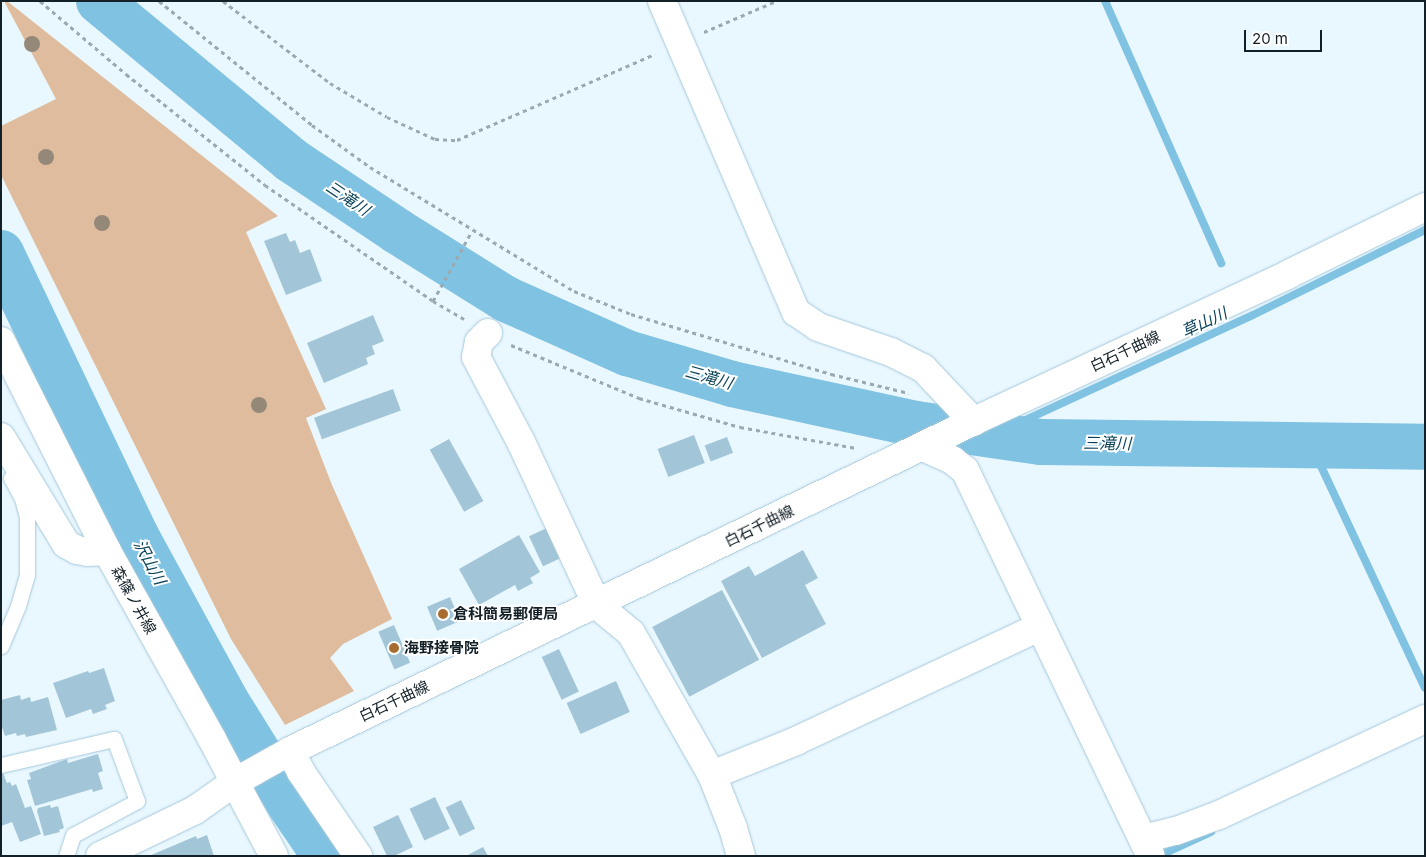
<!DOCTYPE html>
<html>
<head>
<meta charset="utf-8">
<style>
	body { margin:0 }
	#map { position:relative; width:1426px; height:857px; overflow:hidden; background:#e9f7ff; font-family:Inter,"Noto Sans JP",sans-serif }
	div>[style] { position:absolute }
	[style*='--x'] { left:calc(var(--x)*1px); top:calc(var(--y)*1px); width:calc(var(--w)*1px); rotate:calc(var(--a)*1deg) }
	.green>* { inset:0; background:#debc9d }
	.stream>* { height:8px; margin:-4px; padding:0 4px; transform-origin:4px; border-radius:4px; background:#80c2e2 }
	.river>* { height:46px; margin:-23px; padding:0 23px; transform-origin:23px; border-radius:23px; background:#80c2e2 }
	.building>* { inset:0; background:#a2c6d8; transform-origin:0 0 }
	.path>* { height:3px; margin-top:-1.5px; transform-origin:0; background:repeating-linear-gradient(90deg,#9ba9b0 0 4px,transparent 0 8px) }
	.roads { filter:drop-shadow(0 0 1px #a4c8da) drop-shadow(0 0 1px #a4c8da) }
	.service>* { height:15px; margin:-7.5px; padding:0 7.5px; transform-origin:7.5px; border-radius:7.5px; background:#fff }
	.minor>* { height:28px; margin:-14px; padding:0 14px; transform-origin:14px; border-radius:14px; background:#fff }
	.secondary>* { height:28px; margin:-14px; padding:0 14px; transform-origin:14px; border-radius:14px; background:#fff }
	.trees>* { width:16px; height:16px; margin:-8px; border-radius:50%; background:#948979 }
	.dots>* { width:14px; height:14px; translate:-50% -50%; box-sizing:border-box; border:2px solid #fff; border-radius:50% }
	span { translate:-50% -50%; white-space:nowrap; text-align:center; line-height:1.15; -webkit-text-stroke:4px #fff; paint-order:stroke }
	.street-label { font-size:15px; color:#132027 }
	.poi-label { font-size:15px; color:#132027; font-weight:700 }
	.left { translate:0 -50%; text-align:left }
	.water-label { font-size:16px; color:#094258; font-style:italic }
	.frame { position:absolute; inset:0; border:2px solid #132027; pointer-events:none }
	.scale { position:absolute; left:1244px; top:30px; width:78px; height:22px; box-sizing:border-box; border:2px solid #132027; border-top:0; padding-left:6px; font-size:15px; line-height:18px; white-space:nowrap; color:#132027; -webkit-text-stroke:4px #fff; paint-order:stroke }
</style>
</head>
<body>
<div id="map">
	<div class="green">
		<div style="clip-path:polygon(4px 1px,7px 1px,278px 216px,246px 232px,326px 409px,306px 418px,332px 485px,392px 619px,343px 644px,330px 658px,354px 691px,285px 725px,231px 639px,1px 175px,1px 126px,56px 99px)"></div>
	</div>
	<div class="stream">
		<div style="--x:1105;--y:1;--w:287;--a:66.1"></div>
		<div style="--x:993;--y:435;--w:286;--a:-24.8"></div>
		<div style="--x:1253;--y:315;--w:192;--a:-26.3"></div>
		<div style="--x:1312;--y:447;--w:266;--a:64.9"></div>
		<div style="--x:1163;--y:854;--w:53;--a:-24.6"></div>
	</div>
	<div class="river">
		<div style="--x:99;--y:1;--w:249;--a:39.6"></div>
		<div style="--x:291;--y:160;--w:128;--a:33.8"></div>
		<div style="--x:397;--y:231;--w:128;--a:32"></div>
		<div style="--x:506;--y:299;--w:133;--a:24.1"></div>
		<div style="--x:627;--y:353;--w:109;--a:16.4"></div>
		<div style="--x:732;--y:384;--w:188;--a:12.3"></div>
		<div style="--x:916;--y:424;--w:126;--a:8.2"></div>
		<div style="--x:1041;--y:442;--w:384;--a:0.7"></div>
		<div style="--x:1;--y:253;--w:314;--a:64.5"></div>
		<div style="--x:136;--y:536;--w:188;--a:61.4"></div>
		<div style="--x:226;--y:701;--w:123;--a:58.2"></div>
		<div style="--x:291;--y:806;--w:60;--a:55.8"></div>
	</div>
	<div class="building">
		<div style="clip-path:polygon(286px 233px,290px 242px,295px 240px,300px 253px,310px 249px,322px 281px,286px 295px,264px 241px)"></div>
		<div style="clip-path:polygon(373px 315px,384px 341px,372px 346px,375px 354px,366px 358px,368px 364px,324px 383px,307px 343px)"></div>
		<div style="left:393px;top:389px;width:23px;height:84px;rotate:70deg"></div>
		<div style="left:694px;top:435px;width:30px;height:39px;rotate:69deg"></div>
		<div style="left:727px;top:437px;width:17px;height:24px;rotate:69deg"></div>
		<div style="left:449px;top:439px;width:71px;height:22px;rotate:61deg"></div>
		<div style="left:549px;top:527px;width:33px;height:22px;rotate:65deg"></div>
		<div style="clip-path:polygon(519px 535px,540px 572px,530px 578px,533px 583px,518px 591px,515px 585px,479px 605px,459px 569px)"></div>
		<div style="clip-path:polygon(803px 550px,818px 578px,805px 585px,826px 624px,762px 658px,721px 581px,749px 566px,755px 576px)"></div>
		<div style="left:722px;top:590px;width:79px;height:79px;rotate:62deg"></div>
		<div style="left:450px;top:597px;width:26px;height:25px;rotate:67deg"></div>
		<div style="left:394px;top:625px;width:41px;height:17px;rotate:67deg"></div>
		<div style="left:559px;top:649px;width:47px;height:19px;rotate:65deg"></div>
		<div style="clip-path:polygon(104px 668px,115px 701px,105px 705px,107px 709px,93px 714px,91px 709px,66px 718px,53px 683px,88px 671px,89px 673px)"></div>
		<div style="left:616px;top:681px;width:34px;height:54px;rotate:66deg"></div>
		<div style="clip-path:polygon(20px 695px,21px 700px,30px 697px,31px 702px,48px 697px,57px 730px,26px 737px,25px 734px,17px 736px,16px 733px,5px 736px,1px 724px,1px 700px)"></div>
		<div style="clip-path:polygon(98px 754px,103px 771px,98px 773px,103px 789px,93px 792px,92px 789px,35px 806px,27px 780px,31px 779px,29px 773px,67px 759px,68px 763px)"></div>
		<div style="clip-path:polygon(3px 773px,7px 783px,10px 782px,12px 786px,16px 784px,25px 808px,31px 806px,41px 834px,20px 842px,12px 822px,1px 826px,1px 774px)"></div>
		<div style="left:435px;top:797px;width:35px;height:28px;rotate:65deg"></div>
		<div style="left:461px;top:800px;width:32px;height:17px;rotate:64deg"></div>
		<div style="clip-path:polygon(50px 805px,51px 808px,58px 806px,64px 828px,59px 830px,60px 832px,44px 836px,37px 811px,38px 808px)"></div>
		<div style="clip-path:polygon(398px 815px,413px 847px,394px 856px,387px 856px,373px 827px)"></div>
		<div style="clip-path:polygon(207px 835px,214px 856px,149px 856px,196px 836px,197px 839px)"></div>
		<div style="clip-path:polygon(483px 847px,488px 856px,466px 856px)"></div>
	</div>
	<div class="path">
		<div style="--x:40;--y:1;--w:113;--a:40.3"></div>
		<div style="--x:126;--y:74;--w:178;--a:38.6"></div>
		<div style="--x:265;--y:185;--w:204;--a:34.6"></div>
		<div style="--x:433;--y:301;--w:36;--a:30"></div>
		<div style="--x:159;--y:1;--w:197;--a:39"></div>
		<div style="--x:312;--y:125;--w:72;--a:35.9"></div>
		<div style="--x:370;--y:167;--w:239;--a:31.3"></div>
		<div style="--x:574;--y:291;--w:61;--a:22"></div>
		<div style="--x:631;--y:314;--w:209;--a:16.7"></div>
		<div style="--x:831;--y:374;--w:80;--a:13.7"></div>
		<div style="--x:223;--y:1;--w:135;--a:37.5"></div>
		<div style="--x:330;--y:83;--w:66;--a:30.8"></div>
		<div style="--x:387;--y:117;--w:53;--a:24.6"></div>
		<div style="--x:435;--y:139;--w:22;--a:3"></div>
		<div style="--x:457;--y:140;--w:216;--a:-23.5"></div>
		<div style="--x:704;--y:32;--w:78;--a:-23.3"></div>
		<div style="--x:433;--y:301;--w:80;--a:-60.9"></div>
		<div style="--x:511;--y:345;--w:139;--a:22.5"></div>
		<div style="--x:639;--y:398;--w:105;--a:16"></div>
		<div style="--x:740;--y:427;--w:118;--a:10.3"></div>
	</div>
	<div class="roads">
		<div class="service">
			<div style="--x:1;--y:646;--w:43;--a:-67"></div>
			<div style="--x:18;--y:606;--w:33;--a:-74"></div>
			<div style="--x:27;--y:574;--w:57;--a:-90"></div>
			<div style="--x:27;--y:517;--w:20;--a:-105"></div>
			<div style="--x:22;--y:498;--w:23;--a:-119"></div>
			<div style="--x:1;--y:765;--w:116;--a:-13"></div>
			<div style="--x:114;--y:739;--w:66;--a:69.6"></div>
			<div style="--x:137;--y:801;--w:72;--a:152"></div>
			<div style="--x:73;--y:835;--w:22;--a:108"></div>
		</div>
		<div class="minor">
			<div style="--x:662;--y:1;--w:339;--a:66.7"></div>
			<div style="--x:796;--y:312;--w:27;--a:34"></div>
			<div style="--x:818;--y:327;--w:77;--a:18.9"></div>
			<div style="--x:891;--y:352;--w:36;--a:27"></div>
			<div style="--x:923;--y:368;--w:74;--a:46.6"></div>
			<div style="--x:488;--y:333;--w:13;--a:135"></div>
			<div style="--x:479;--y:342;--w:15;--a:101"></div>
			<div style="--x:476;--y:357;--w:96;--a:62.1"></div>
			<div style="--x:521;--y:442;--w:180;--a:65"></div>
			<div style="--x:597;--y:605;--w:44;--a:39.5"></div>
			<div style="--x:631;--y:633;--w:163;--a:60.3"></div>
			<div style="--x:712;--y:775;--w:57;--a:68.4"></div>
			<div style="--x:733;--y:828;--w:29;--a:74"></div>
			<div style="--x:1;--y:437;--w:125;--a:58.7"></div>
			<div style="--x:66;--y:544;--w:13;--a:29"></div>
			<div style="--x:77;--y:550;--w:11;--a:10"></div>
			<div style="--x:88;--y:552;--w:19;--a:-3"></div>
			<div style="--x:923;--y:447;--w:32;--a:24"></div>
			<div style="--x:952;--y:460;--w:16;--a:38"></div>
			<div style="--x:965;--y:470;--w:428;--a:64.3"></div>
			<div style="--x:290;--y:751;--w:24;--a:62"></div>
			<div style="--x:301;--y:772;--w:102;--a:55.8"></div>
			<div style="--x:712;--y:775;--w:91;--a:-22"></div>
			<div style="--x:796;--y:741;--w:268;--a:-25.1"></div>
			<div style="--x:1143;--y:839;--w:34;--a:-14"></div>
			<div style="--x:1176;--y:831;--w:46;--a:-20.4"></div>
			<div style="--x:1219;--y:815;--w:227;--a:-25"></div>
		</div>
		<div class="secondary">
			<div style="--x:1;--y:341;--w:235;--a:63.2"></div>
			<div style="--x:107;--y:551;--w:215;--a:60.8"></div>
			<div style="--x:212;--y:739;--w:132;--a:62.1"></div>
			<div style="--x:100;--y:856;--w:106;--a:-25.8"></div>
			<div style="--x:195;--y:810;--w:49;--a:-35"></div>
			<div style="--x:235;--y:782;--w:63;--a:-29.4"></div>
			<div style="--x:290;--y:751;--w:753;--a:-25.75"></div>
			<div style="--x:968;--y:424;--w:354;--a:-25"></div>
			<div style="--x:1289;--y:274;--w:152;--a:-26.2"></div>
		</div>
	</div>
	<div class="trees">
		<div style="left:32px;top:44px"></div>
		<div style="left:46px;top:157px"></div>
		<div style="left:102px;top:223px"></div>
		<div style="left:259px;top:405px"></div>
	</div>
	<div class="dots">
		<div style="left:443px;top:614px;background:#a86c2e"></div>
		<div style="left:394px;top:648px;background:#a86c2e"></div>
	</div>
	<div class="street-label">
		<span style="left:1125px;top:351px;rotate:-25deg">白石千曲線</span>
		<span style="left:759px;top:526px;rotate:-26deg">白石千曲線</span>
		<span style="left:134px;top:600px;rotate:61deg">森篠ノ井線</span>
		<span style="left:394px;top:701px;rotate:-25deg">白石千曲線</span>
	</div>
	<div class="poi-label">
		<span class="left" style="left:453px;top:614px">倉科簡易郵便局</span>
		<span class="left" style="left:404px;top:648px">海野接骨院</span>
	</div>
	<div class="water-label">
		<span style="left:348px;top:198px;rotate:34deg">三滝川</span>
		<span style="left:1204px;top:322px;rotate:-25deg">草山川</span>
		<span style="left:709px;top:377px;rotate:16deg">三滝川</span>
		<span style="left:1107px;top:443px;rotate:1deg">三滝川</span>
		<span style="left:150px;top:562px;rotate:62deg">沢山川</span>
	</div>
	<div class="frame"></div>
	<div class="scale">20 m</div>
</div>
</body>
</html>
